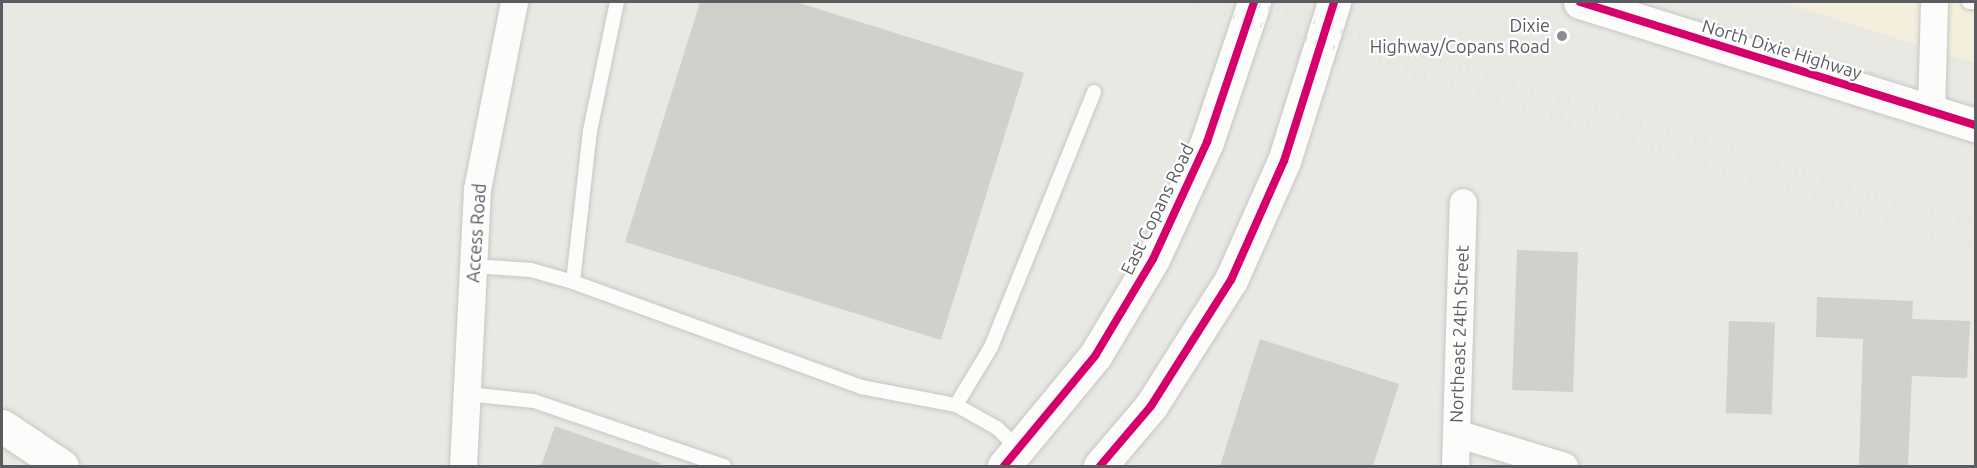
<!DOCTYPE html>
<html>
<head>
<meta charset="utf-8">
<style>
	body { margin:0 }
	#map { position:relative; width:1977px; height:468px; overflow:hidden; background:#e9e8e3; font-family:Ubuntu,sans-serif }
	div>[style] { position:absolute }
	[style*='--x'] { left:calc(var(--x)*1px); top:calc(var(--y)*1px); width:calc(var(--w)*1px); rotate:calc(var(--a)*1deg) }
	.commercial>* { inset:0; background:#f3efdc }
	.building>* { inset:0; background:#d0d0cd; transform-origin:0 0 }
	.roads { filter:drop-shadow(0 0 2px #c6c6c6) drop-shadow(0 0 2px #c6c6c6) }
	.service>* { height:14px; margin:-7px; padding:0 7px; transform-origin:7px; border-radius:7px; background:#fcfcfb }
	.minor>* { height:27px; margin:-13.5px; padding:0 13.5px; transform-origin:13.5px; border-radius:13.5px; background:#fcfcfb }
	.tertiary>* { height:33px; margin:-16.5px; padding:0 16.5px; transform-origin:16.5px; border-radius:16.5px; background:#fcfcfb }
	.secondary>* { height:33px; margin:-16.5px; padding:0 16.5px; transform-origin:16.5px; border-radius:16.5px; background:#fcfcfb }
	.rail>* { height:4.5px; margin-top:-2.25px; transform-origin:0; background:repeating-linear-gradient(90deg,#e1e2e1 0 1.5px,transparent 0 9.5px) }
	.cycleway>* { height:8px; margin:-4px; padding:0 4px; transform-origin:4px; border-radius:4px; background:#d6006c }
	.dots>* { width:16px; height:16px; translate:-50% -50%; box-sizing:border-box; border:3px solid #fff; border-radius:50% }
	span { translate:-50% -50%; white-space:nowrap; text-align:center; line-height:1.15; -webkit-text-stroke:4.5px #fff; paint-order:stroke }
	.poi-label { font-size:18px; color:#595c61 }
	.right { translate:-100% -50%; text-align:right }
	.street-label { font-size:18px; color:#595c61 }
	.frame { position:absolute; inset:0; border:3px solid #595c61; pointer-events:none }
</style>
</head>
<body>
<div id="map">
	<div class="commercial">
		<div style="clip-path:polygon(1782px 2px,1975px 2px,1975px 63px,1968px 61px)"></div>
	</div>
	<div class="building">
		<div style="clip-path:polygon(700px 2px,796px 2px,1024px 73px,941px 340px,625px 242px)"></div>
		<div style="left:1517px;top:250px;width:61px;height:140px;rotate:2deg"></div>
		<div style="clip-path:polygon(1817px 297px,1913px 301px,1912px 319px,1970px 321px,1967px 378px,1912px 376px,1908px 466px,1859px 466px,1863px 339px,1816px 337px)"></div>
		<div style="left:1729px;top:321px;width:46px;height:92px;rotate:2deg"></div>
		<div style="clip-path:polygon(1260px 339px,1399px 384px,1373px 466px,1220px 466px)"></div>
		<div style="clip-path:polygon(555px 426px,660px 463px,660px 466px,541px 466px)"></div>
	</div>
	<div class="roads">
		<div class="service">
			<div style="--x:1969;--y:2;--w:7;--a:0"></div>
			<div style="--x:473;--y:266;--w:58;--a:3.9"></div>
			<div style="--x:531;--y:270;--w:44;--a:15.9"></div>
			<div style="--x:573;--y:282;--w:152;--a:-83.6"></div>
			<div style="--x:590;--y:131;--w:132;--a:-78.2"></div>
			<div style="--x:573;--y:282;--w:307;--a:20"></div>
			<div style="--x:861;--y:387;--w:97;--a:10.7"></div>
			<div style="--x:956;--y:405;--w:47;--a:29.3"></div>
			<div style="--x:997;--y:428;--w:30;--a:44"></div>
			<div style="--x:467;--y:394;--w:67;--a:6"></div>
			<div style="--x:534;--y:401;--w:201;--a:18.9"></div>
			<div style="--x:956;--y:405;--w:68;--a:-58.9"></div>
			<div style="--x:991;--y:347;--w:275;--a:-68"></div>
		</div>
		<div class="minor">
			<div style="--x:1931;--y:111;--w:109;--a:-88.4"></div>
			<div style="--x:1456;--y:433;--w:113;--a:17"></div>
			<div style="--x:463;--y:466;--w:277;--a:-87.1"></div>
			<div style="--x:477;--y:189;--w:191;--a:-78.8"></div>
			<div style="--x:1455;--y:466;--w:264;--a:-88.3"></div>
		</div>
		<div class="tertiary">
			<div style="--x:2;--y:426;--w:72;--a:33.7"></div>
		</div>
		<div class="secondary">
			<div style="--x:1580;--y:2;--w:415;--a:17.3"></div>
			<div style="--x:1004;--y:466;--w:143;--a:-50.4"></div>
			<div style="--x:1095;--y:356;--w:113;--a:-59.1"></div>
			<div style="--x:1153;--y:259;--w:129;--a:-65.2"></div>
			<div style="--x:1207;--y:142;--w:148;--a:-71.4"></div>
			<div style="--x:1100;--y:466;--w:79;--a:-49.6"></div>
			<div style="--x:1151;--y:406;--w:149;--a:-57.6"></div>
			<div style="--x:1231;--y:280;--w:130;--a:-66"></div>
			<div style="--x:1284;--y:161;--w:167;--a:-72.5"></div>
		</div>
	</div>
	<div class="rail">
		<div style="--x:1188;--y:2;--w:825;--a:17.27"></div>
		<div style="--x:1250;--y:2;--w:760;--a:17.15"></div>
	</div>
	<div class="cycleway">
		<div style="--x:1580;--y:2;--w:415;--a:17.3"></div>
		<div style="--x:1004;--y:466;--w:143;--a:-50.4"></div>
		<div style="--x:1095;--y:356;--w:113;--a:-59.1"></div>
		<div style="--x:1153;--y:259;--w:129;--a:-65.2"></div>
		<div style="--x:1207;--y:142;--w:148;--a:-71.4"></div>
		<div style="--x:1100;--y:466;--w:79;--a:-49.6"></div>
		<div style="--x:1151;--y:406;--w:149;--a:-57.6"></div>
		<div style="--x:1231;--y:280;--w:130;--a:-66"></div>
		<div style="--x:1284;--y:161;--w:167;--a:-72.5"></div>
	</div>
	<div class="dots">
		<div style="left:1562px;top:36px;background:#8b8d8e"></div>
	</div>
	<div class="poi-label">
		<span class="right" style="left:1550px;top:36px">Dixie<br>Highway/Copans Road</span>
	</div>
	<div class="street-label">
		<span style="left:1782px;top:49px;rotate:17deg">North Dixie Highway</span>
		<span style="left:1157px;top:209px;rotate:-64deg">East Copans Road</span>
		<span style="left:476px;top:233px;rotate:-86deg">Access Road</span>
		<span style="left:1459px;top:334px;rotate:-88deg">Northeast 24th Street</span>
	</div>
	<div class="frame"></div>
</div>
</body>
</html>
